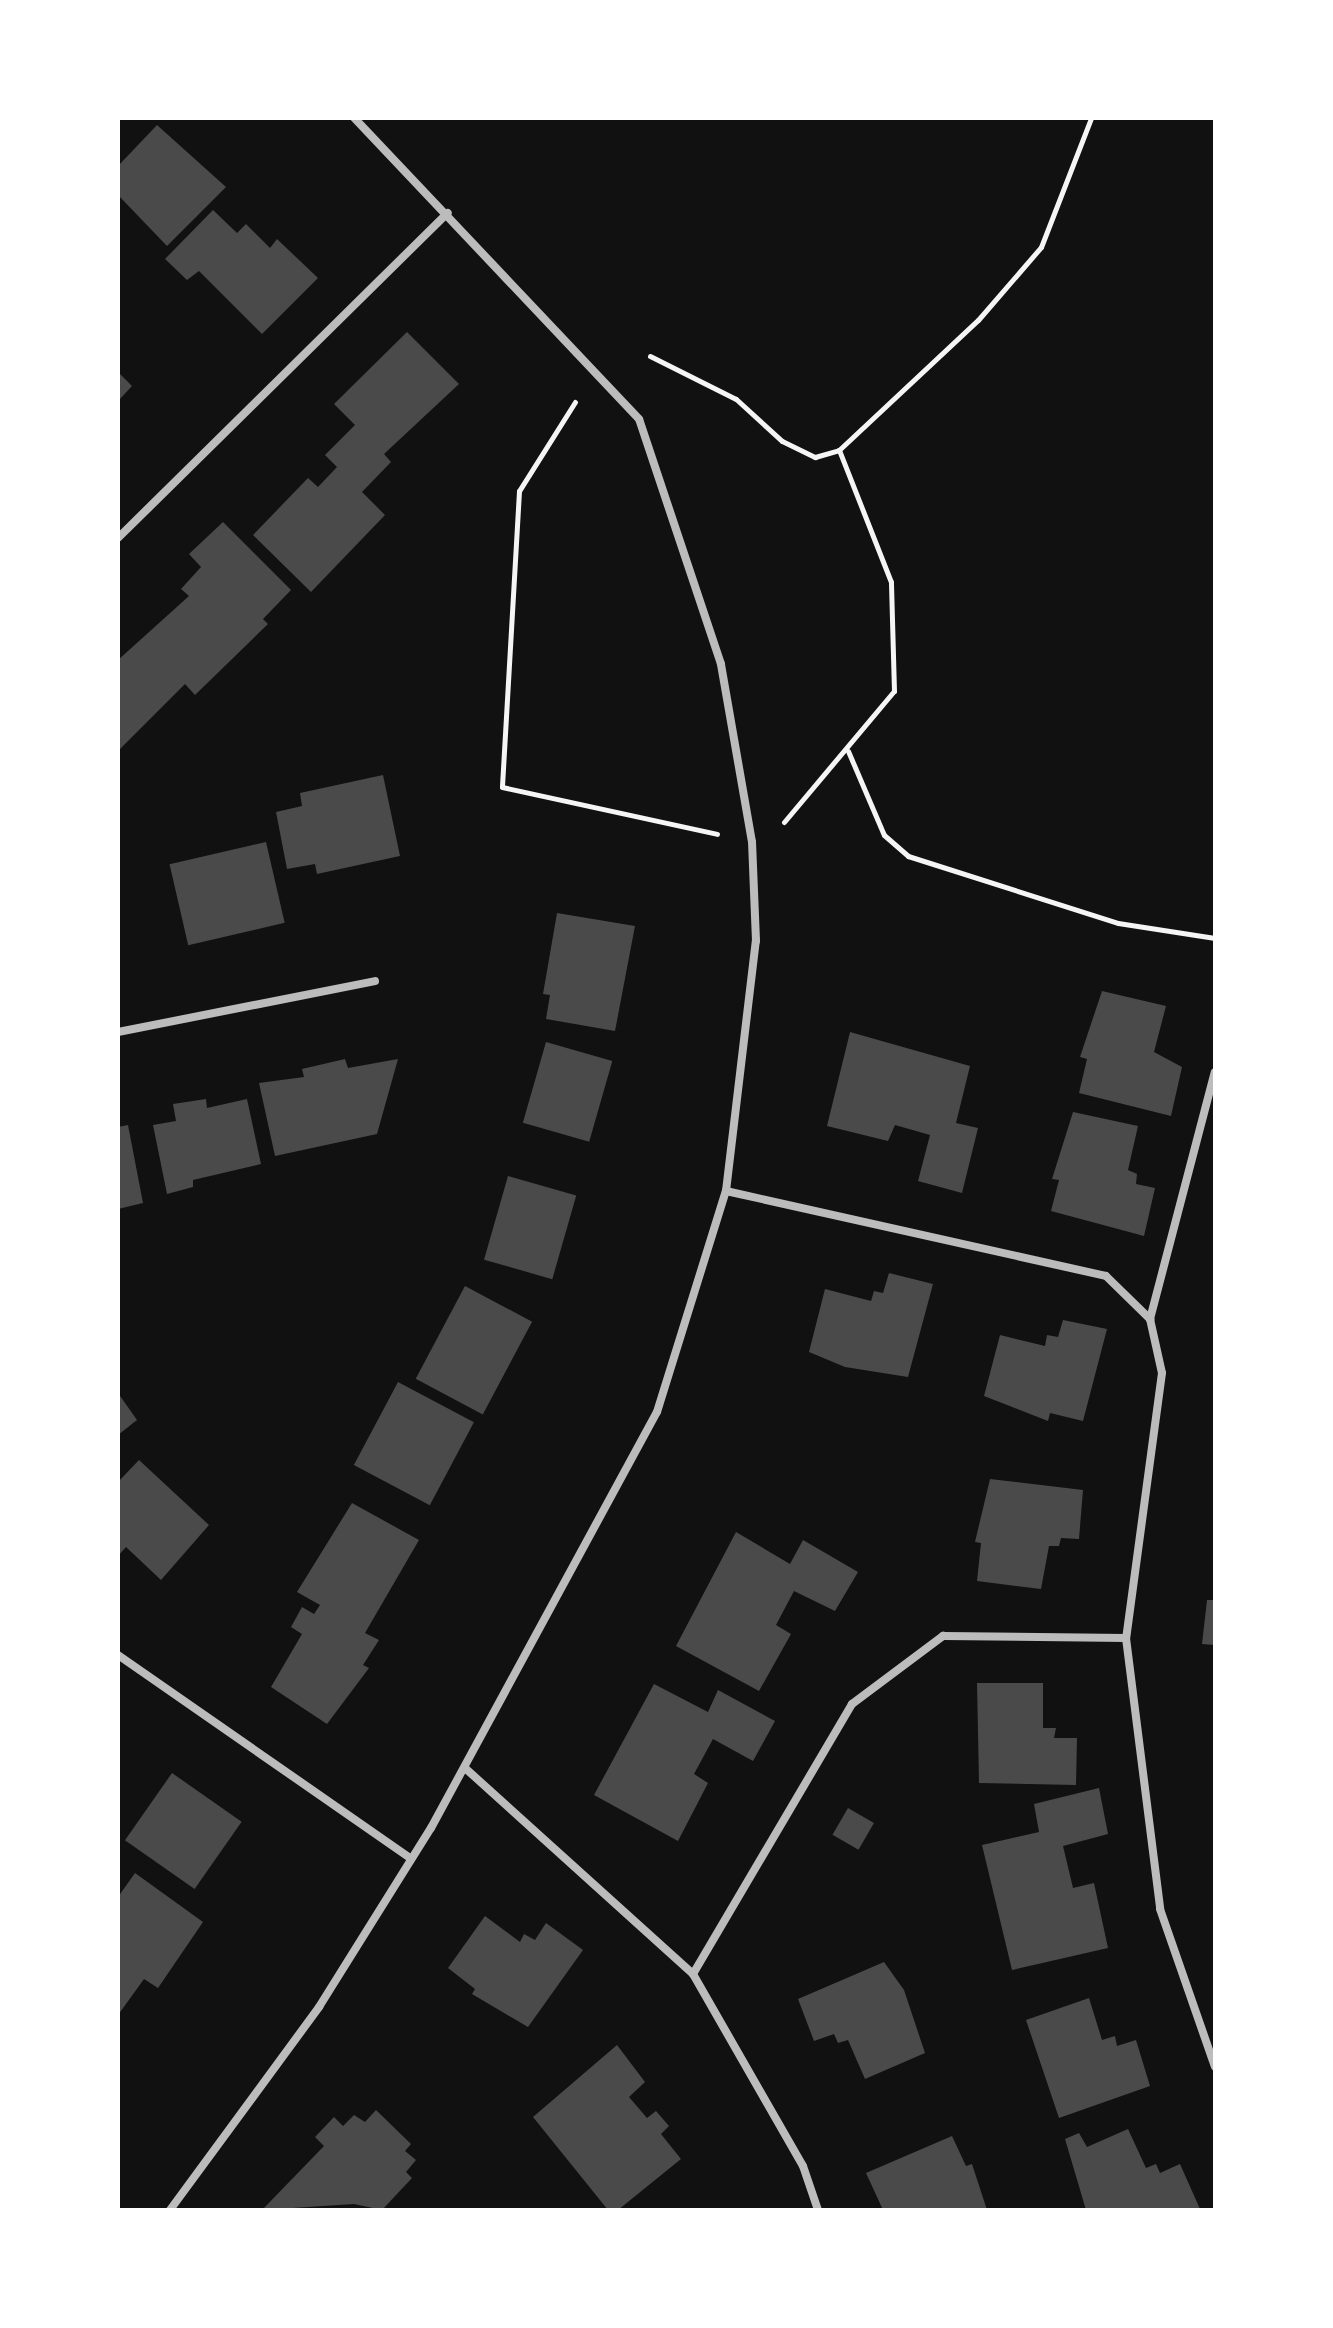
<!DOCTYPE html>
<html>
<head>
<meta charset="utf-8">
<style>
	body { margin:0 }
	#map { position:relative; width:1333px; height:2328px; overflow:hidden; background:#111; font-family:"Noto Serif",serif }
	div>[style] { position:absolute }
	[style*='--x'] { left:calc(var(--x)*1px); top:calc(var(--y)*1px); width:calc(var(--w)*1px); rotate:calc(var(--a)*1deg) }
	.building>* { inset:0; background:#4a4a4a; transform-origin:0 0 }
	.path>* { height:5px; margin:-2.5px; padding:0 2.5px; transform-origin:2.5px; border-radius:2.5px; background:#f5f5f5 }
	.minor>* { height:8px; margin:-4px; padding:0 4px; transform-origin:4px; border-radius:4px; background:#bcbcbc }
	span { translate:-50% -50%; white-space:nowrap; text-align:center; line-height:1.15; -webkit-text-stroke:8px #fff; paint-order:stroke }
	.frame { position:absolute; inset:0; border:120px solid #fff; pointer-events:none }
</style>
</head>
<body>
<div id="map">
	<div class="building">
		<div style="clip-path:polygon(157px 125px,226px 187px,167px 246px,118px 195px,118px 166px)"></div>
		<div style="clip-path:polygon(213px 210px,237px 233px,246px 224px,270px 248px,277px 239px,318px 278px,262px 334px,199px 271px,187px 280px,165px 259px)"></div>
		<div style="clip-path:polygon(407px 332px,459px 384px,384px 454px,391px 462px,362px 492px,385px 515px,311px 592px,253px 535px,308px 478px,318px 487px,337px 467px,325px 455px,355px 425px,334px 404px)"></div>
		<div style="clip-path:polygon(118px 372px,132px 386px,118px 401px)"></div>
		<div style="clip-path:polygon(223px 522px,291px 590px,263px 619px,268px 624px,195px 695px,185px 684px,118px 751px,118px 660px,189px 596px,181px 589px,201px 567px,189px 554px)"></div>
		<div style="clip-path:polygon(383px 775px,400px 856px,317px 874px,315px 864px,287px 869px,276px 812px,302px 806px,300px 793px)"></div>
		<div style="left:266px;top:842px;width:83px;height:99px;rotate:77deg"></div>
		<div style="clip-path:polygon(557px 913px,635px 926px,615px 1031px,546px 1019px,550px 995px,543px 994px)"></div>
		<div style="clip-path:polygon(1102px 991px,1166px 1006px,1154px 1052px,1182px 1067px,1171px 1116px,1079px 1093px,1087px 1059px,1080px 1057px)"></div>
		<div style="clip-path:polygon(850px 1032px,970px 1066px,956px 1123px,978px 1128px,962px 1193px,918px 1181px,930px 1135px,895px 1125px,888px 1141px,827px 1126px)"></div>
		<div style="left:546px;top:1042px;width:69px;height:84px;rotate:16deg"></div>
		<div style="clip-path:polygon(345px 1059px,348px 1068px,398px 1059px,377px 1134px,275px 1156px,259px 1083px,304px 1077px,302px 1069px)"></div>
		<div style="clip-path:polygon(206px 1099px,207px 1108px,247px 1099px,261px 1164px,193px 1180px,193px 1187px,167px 1194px,153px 1125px,176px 1121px,173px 1104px)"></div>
		<div style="clip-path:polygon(1073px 1112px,1138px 1126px,1128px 1170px,1137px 1174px,1136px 1184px,1155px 1188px,1144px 1236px,1051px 1211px,1059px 1180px,1052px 1179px)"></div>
		<div style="clip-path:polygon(128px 1125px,143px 1203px,118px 1209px,118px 1127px)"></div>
		<div style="left:508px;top:1176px;width:71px;height:87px;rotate:16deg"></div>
		<div style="clip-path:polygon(889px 1273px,933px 1284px,908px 1377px,845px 1367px,809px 1352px,825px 1289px,871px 1301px,874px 1291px,883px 1293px)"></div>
		<div style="left:465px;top:1286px;width:76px;height:105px;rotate:28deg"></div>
		<div style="clip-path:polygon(1063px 1320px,1107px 1329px,1083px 1421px,1050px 1413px,1048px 1421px,984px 1396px,1000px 1335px,1045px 1346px,1047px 1335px,1058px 1337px)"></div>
		<div style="left:398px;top:1382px;width:86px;height:94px;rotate:28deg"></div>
		<div style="clip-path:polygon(118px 1393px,137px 1420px,118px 1435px)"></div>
		<div style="clip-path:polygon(139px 1460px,209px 1525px,161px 1580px,126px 1547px,118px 1556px,118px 1482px)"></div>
		<div style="clip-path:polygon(990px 1479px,1083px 1490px,1079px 1539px,1061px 1538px,1059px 1546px,1049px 1546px,1041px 1589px,977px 1581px,981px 1543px,975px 1542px)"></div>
		<div style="clip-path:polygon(352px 1503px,419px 1540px,365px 1633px,379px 1640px,363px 1665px,369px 1668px,327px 1724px,271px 1687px,302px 1634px,291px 1627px,302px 1607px,314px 1614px,320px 1605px,297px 1592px)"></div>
		<div style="clip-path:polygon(736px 1532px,790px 1564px,803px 1540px,858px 1572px,835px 1611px,794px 1591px,776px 1625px,791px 1634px,759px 1691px,676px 1646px)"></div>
		<div style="clip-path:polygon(1207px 1600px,1215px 1600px,1215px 1645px,1202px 1644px)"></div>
		<div style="clip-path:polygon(977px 1683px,1043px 1683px,1043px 1728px,1056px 1728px,1054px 1738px,1077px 1738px,1076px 1785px,979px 1783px)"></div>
		<div style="clip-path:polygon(654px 1684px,708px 1712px,718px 1690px,775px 1721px,753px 1761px,713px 1739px,694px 1774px,708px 1783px,678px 1841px,594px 1795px)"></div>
		<div style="left:172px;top:1773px;width:85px;height:82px;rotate:35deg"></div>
		<div style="clip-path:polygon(1099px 1788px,1108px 1834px,1063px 1846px,1073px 1888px,1094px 1883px,1108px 1948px,1012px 1970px,982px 1845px,1039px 1832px,1034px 1804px)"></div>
		<div style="left:848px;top:1808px;width:30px;height:31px;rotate:30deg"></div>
		<div style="clip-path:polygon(135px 1873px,203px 1922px,158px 1988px,144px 1979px,118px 2015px,118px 1897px)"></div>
		<div style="clip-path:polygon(485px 1916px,520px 1942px,524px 1934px,535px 1940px,546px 1923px,583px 1950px,528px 2027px,472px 1994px,475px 1989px,448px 1968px)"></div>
		<div style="clip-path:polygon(884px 1962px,904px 1990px,925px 2053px,865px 2079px,848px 2040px,838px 2043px,834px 2034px,814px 2041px,798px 1999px)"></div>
		<div style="clip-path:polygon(1089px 1998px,1102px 2040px,1115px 2036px,1117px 2046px,1136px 2040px,1150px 2086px,1059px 2118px,1026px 2020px)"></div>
		<div style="clip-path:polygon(617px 2045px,645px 2082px,629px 2097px,647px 2118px,656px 2111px,669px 2126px,661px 2134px,681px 2159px,618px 2210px,608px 2210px,533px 2117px)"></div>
		<div style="clip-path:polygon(376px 2110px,411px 2144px,405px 2151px,416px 2160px,406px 2172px,412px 2178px,382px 2210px,354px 2204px,262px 2210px,324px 2146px,315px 2137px,334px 2117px,343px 2126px,354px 2115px,365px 2122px)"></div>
		<div style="clip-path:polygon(1128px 2129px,1146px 2168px,1156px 2164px,1160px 2173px,1180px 2164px,1200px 2209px,1086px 2210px,1065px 2139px,1079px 2133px,1087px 2147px)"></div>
		<div style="clip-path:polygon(952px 2136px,966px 2166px,972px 2164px,987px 2210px,883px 2210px,866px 2173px)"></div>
	</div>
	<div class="path">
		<div style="--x:650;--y:356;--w:96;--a:26.6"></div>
		<div style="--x:736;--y:399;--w:62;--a:42.4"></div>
		<div style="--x:782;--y:441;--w:37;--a:26"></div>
		<div style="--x:815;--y:457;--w:25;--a:-16"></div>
		<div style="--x:575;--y:402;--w:105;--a:122.2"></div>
		<div style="--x:519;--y:491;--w:296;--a:93.3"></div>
		<div style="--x:502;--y:787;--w:220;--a:12.3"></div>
		<div style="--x:848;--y:751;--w:91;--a:66.8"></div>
		<div style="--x:884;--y:835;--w:32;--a:41"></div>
		<div style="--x:908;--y:856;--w:220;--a:17.7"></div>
		<div style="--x:1118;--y:923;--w:98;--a:8.8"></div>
		<div style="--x:784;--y:822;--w:171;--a:-50"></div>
		<div style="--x:894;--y:691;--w:109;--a:-91.6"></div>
		<div style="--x:891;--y:582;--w:142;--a:-111.5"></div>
		<div style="--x:839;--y:450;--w:190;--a:-43.1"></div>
		<div style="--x:978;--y:320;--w:96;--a:-49.2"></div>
		<div style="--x:1041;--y:247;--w:138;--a:-68.8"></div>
	</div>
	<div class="minor">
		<div style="--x:118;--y:538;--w:463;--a:-44.6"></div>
		<div style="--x:118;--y:1032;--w:262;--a:-11.2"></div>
		<div style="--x:726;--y:1191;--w:389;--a:12.6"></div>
		<div style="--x:1106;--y:1276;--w:62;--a:44.3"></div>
		<div style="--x:1150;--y:1319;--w:55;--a:77.5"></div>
		<div style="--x:1162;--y:1373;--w:267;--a:97.7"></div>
		<div style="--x:1126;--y:1638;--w:273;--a:82.8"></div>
		<div style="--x:1160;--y:1909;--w:167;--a:70.8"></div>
		<div style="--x:1150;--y:1319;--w:255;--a:-75.3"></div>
		<div style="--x:118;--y:1655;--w:357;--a:34.8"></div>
		<div style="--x:465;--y:1768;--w:307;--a:42.1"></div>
		<div style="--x:693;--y:1974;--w:221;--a:60.2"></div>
		<div style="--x:803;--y:2166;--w:46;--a:71.2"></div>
		<div style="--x:693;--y:1974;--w:313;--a:-59.5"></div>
		<div style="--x:852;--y:1704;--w:114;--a:-36.8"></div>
		<div style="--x:943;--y:1636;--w:183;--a:0.6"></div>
		<div style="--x:170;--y:2210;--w:252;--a:-53.7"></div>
		<div style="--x:319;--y:2007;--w:211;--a:-58"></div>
		<div style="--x:431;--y:1828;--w:473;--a:-61.5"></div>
		<div style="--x:657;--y:1412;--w:232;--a:-72.7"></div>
		<div style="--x:726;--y:1191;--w:252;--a:-83.2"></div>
		<div style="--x:756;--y:941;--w:99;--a:-92.3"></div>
		<div style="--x:752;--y:842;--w:181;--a:-99.9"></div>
		<div style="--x:721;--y:664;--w:258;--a:-108.5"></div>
		<div style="--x:639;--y:419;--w:415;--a:-133.4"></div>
	</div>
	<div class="frame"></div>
</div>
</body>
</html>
